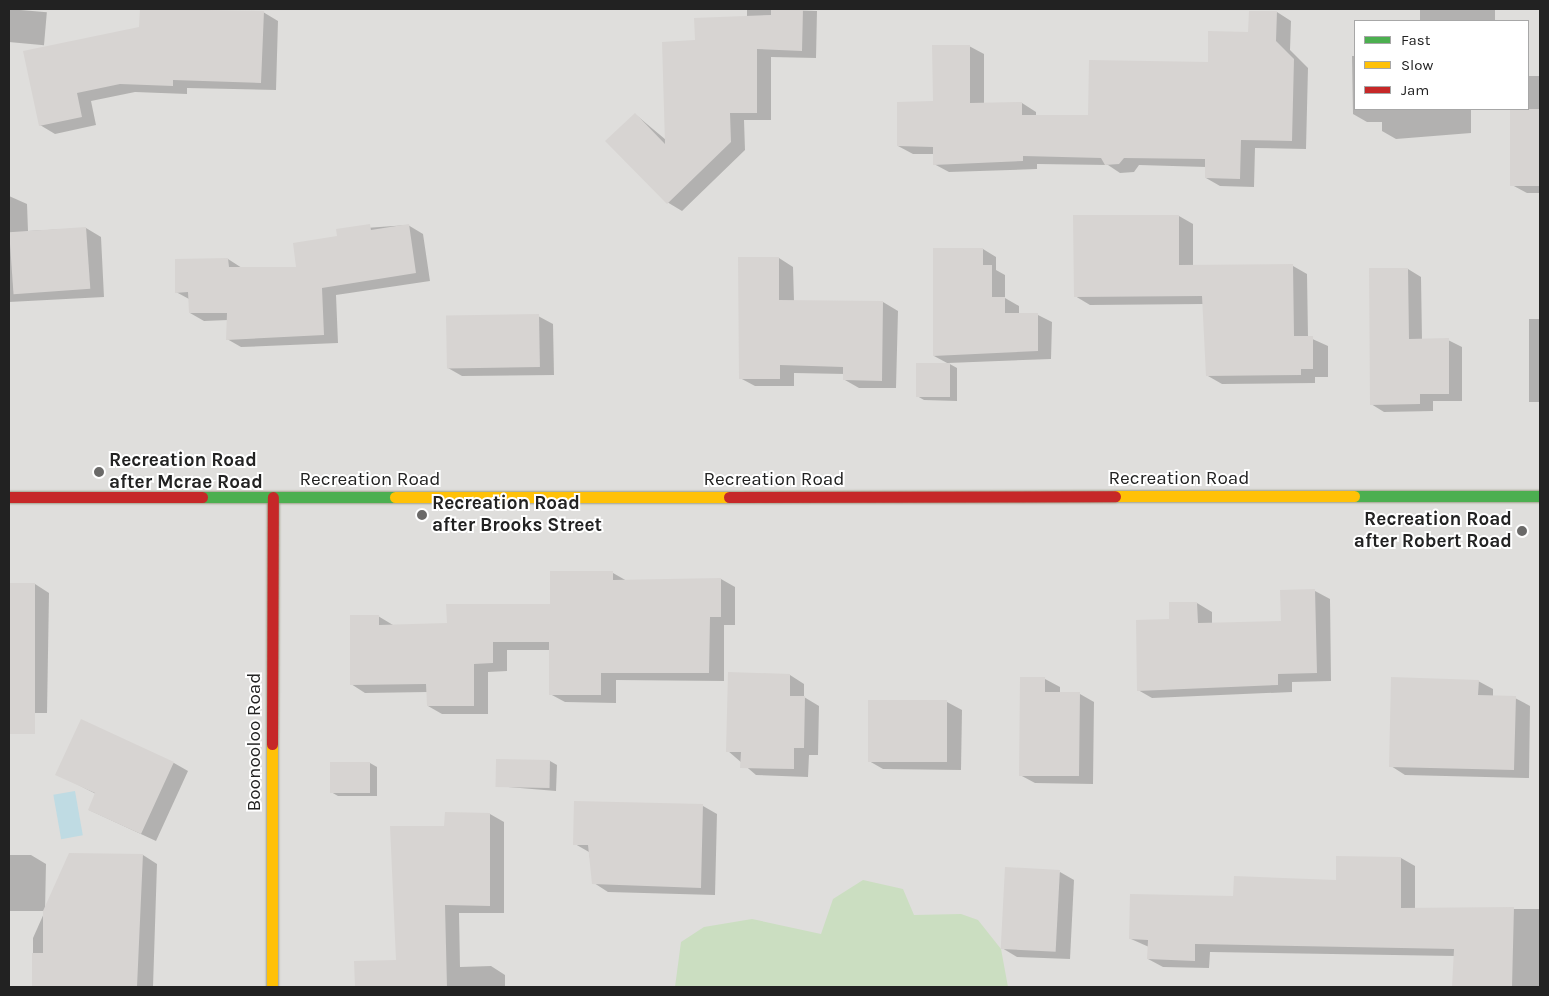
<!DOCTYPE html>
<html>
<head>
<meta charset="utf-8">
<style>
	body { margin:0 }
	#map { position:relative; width:1549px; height:996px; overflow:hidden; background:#f0eeeb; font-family:Karla,sans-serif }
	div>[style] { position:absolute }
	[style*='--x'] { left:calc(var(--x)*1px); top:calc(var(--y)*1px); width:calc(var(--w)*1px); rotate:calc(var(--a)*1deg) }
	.residential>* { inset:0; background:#dfdedc }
	.forest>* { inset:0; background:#cbdec1 }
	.water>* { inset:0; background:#bfdbe3; transform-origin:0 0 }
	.shadow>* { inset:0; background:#0003; transform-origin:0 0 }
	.building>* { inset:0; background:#d7d4d2; transform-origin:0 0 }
	.roads { filter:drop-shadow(0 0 1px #999a82) drop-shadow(0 0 1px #999a82) }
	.fast>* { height:11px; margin:-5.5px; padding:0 5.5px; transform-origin:5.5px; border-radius:5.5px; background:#4caf50 }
	.slow>* { height:11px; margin:-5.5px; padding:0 5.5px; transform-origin:5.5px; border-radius:5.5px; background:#ffc107 }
	.jam>* { height:11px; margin:-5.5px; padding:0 5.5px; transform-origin:5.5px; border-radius:5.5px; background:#c62828 }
	.dots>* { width:14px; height:14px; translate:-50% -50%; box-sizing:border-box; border:2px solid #fff; border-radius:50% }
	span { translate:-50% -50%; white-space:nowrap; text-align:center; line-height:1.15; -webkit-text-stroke:4px #fff; paint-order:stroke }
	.poi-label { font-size:19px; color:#222; font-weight:700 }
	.left { translate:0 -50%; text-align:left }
	.right { translate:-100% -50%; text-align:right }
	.street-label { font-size:19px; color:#222 }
	.frame { position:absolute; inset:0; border:10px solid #222; pointer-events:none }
	.legend { position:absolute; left:1354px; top:20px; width:175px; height:90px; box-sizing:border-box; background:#fff; border:1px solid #a7a7a7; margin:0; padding:6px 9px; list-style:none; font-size:15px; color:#222 }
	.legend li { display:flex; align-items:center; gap:10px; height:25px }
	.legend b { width:25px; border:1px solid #a7a7a7 }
</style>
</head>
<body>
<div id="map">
	<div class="residential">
		<div style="clip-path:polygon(evenodd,9px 9px,1540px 9px,1540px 987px,9px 987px,9px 9px,1355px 21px,1528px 21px,1528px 109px,1355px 109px,1355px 21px)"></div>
	</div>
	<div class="forest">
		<div style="clip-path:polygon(863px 880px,903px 889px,914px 915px,961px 914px,978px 920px,1001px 949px,1008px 987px,675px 987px,681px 942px,704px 927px,752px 919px,821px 934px,833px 899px)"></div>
	</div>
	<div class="water">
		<div style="left:75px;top:791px;width:45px;height:22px;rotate:80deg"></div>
	</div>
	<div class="shadow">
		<div style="left:9px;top:9px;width:38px;height:33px;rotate:5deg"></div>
		<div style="clip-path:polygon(747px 9px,817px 11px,816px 58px,771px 57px,771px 120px,744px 120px,745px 150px,682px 211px,667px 202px,635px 114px,666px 140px,696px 41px,747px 17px)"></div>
		<div style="left:1420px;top:9px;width:75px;height:12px"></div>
		<div style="clip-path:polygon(263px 12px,278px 21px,276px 90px,187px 88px,187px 94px,135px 92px,91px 101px,96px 125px,55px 134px,40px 125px,25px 52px)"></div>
		<div style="clip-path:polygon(1277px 12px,1291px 21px,1290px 50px,1308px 68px,1306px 149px,1255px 148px,1254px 187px,1220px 186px,1206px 178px,1206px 167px,1139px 165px,1134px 172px,1120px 173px,1108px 165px,1037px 164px,1037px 169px,949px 172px,934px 164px,934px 154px,913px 154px,898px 146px,934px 103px,969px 46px,984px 54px,984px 104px,1022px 103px,1036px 112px,1036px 117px,1089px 117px,1209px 63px)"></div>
		<div style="clip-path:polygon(1352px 56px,1355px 56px,1355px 109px,1471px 109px,1471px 133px,1396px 139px,1382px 131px,1382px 122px,1367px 122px,1353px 114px)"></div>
		<div style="clip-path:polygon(1528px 76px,1540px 76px,1540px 193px,1527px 193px,1512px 185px,1511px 109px,1528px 109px)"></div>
		<div style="clip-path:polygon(9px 196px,27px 204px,28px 231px,86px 228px,101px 237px,104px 297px,9px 302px)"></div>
		<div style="clip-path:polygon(1179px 216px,1193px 224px,1193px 266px,1293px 266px,1307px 274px,1308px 337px,1328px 346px,1328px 377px,1315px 377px,1315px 383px,1222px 384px,1208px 376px,1204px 304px,1090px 305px,1075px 296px)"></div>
		<div style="clip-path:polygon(408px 225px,423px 234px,430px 281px,336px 295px,338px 343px,241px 347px,227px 339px,228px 320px,204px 321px,190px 313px,189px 299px,176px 292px,228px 259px,242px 268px,298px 268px,339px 237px,337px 230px)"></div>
		<div style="clip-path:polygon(983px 249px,996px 257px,996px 270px,1005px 275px,1005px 298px,1019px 306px,1019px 314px,1038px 315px,1052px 322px,1051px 359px,948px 363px,957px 368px,957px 401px,924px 400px,917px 396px,949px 364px,934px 356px)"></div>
		<div style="clip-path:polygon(779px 258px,793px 267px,794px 301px,883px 302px,898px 311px,896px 388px,859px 388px,845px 380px,845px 374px,794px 373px,794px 386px,755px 386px,740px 378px)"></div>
		<div style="clip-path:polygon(1408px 269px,1421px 277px,1422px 340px,1448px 340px,1462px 347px,1462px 401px,1433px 401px,1433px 411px,1384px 412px,1371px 404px)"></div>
		<div style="clip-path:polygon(538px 316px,553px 324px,554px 375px,462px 376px,448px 368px)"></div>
		<div style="left:1529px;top:319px;width:11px;height:83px"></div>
		<div style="clip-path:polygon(551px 573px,613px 573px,627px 581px,721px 579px,735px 587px,735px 625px,724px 625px,724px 681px,616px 680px,616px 703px,565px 702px,550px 694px,551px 650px,507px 650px,507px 671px,488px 672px,488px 714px,442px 714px,428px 706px,428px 692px,365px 693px,351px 684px,378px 616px,393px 625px,448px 625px,551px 605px)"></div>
		<div style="clip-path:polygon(9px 584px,35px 584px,49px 593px,47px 713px,9px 713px)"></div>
		<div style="clip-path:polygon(1315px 591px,1330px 599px,1331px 681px,1292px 682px,1292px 692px,1152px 698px,1138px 690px,1197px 603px,1212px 612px,1212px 624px,1282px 622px)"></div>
		<div style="clip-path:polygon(790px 675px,804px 684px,804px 697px,819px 706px,818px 755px,809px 755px,808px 777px,756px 775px,728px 751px)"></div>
		<div style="clip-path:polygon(1045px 679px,1060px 687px,1060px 693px,1080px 694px,1094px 702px,1093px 784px,1035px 783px,1020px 775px)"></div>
		<div style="clip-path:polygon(1478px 681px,1493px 689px,1493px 697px,1515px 698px,1530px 706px,1529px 778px,1405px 775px,1391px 766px)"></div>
		<div style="clip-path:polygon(869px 701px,947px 702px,962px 710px,961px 770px,883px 769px,869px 761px)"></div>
		<div style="clip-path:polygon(550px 761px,557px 765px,556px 791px,497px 786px)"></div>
		<div style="clip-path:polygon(174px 763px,188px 771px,156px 841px,89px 810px,96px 794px,57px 774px)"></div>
		<div style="clip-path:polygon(370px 763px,377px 767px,377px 796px,338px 796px,331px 792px)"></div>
		<div style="clip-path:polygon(703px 806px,717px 814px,715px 895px,608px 892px,594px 883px,589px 852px,575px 844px)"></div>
		<div style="clip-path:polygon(490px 814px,504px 822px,504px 913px,459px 913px,460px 967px,491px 966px,505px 975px,505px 987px,356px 987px,356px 962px,397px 962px,445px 827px)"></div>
		<div style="clip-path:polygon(9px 855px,31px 855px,46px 864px,45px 911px,143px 855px,157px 864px,153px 987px,33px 987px,33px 938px,45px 911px,9px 911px)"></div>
		<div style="clip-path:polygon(1401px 858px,1415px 866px,1415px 909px,1540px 909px,1539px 987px,1454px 987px,1455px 956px,1210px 952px,1209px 968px,1163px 967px,1148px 959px,1149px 947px,1131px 939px,1235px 898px,1337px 881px)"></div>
		<div style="clip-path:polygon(1060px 872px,1074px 880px,1070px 959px,1017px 957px,1002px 948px)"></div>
	</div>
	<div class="building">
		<div style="clip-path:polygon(140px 9px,264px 11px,261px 83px,173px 80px,173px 86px,120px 84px,77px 93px,82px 117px,39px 126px,23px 51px,139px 27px)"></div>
		<div style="clip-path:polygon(771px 9px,803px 9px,802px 51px,757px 49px,757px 113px,730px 113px,731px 142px,667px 204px,605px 141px,635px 113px,665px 144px,662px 42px,695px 40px,694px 18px,771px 15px)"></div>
		<div style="clip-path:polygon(1249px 11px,1277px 11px,1276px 41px,1294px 59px,1292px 141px,1241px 140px,1240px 179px,1205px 178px,1205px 159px,1124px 158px,1119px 164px,1105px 165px,1101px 158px,1023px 156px,1023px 161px,933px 165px,933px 147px,897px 146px,897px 102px,933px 101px,932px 45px,970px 45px,970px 103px,1022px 102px,1022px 115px,1088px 115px,1089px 60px,1208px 62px,1208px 31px,1248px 32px)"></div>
		<div style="left:1510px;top:109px;width:30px;height:77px"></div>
		<div style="clip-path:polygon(1073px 215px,1179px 215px,1179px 265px,1293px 264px,1294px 336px,1313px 336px,1313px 369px,1301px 369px,1301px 375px,1206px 376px,1202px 296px,1074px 297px)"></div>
		<div style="clip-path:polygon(370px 224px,371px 230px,409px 224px,416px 273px,322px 288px,324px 335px,226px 340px,227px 313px,189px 313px,188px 292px,175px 293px,175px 259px,228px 258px,229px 267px,296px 267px,293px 243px,337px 236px,336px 229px)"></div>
		<div style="left:86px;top:227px;width:62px;height:77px;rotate:86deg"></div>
		<div style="clip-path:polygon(933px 248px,983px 248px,983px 265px,992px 265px,992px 297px,1005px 297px,1005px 313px,1038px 313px,1038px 351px,933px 356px)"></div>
		<div style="clip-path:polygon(738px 257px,779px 257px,779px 300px,883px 301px,882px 381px,843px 380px,843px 367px,780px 365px,780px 379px,739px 379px)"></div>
		<div style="clip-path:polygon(1369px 268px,1408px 268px,1409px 339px,1449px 338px,1449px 394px,1420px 394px,1420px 404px,1370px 405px)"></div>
		<div style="left:539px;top:314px;width:53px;height:93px;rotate:89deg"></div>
		<div style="left:916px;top:363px;width:34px;height:34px"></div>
		<div style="clip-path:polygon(550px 571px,613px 571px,613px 580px,721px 578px,721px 617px,710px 617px,709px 673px,601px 673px,601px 695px,549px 695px,549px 642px,493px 642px,493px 663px,474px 664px,474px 706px,427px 706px,426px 684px,350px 685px,350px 615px,379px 615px,379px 625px,447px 623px,446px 604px,550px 604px)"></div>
		<div style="left:9px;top:583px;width:26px;height:151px"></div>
		<div style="clip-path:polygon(1315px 589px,1317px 673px,1278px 674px,1278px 685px,1137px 691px,1136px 620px,1169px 619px,1169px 602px,1197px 602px,1198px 623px,1281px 621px,1280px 590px)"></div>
		<div style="clip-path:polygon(728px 672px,790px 674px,790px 696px,805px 696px,804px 748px,794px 748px,794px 769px,740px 768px,741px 752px,726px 752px)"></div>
		<div style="clip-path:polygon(1020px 677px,1045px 677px,1045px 692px,1080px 692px,1079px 776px,1019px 776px)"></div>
		<div style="clip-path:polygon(1391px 677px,1479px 680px,1478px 695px,1516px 696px,1514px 770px,1389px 767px)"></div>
		<div style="left:868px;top:700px;width:79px;height:62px"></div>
		<div style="clip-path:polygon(81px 719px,174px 762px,141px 834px,88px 810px,95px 793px,55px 775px)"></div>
		<div style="left:496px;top:759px;width:54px;height:28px;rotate:1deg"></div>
		<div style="left:330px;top:762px;width:40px;height:31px"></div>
		<div style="clip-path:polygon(574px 801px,703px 804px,701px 888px,592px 884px,588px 845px,573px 845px)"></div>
		<div style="clip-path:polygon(445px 812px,490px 813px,490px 906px,445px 905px,447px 987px,355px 987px,354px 961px,396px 960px,390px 826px,444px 826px)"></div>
		<div style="clip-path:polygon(69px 853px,143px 854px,137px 987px,32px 987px,32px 953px,43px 953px,43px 911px)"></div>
		<div style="clip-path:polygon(1336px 856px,1401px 857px,1401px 908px,1514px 907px,1512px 987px,1452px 987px,1454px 949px,1195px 944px,1195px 961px,1147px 959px,1148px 940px,1129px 939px,1130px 894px,1233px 896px,1234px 876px,1336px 880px)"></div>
		<div style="left:1005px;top:867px;width:55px;height:82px;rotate:3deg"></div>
	</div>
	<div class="roads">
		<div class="fast">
			<div style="--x:1354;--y:496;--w:186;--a:0"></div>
			<div style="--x:202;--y:497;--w:193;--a:0"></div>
		</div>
		<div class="slow">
			<div style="--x:1115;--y:496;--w:239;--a:0"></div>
			<div style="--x:395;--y:497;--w:334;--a:0"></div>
			<div style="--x:272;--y:987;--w:243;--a:-90"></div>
		</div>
		<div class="jam">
			<div style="--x:9;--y:497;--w:193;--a:0"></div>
			<div style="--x:729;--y:497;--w:386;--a:-0.1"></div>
			<div style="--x:272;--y:744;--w:247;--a:-89.8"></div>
		</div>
	</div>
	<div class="dots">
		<div style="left:99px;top:472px;background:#6a6968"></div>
		<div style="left:422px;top:515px;background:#6a6968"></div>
		<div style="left:1522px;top:531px;background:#6a6968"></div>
	</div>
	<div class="poi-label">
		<span class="left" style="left:109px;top:472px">Recreation Road<br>after Mcrae Road</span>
		<span class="left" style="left:432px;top:515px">Recreation Road<br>after Brooks Street</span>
		<span class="right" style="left:1512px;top:531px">Recreation Road<br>after Robert Road</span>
	</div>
	<div class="street-label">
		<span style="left:1179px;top:479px">Recreation Road</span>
		<span style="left:370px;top:480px">Recreation Road</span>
		<span style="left:774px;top:480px">Recreation Road</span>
		<span style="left:255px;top:742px;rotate:-90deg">Boonooloo Road</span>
	</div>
	<div class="frame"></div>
	<ul class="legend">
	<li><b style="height:6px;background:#4caf50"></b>Fast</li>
	<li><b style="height:6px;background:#ffc107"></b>Slow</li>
	<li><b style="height:6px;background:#c62828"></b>Jam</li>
	</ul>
</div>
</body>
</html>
